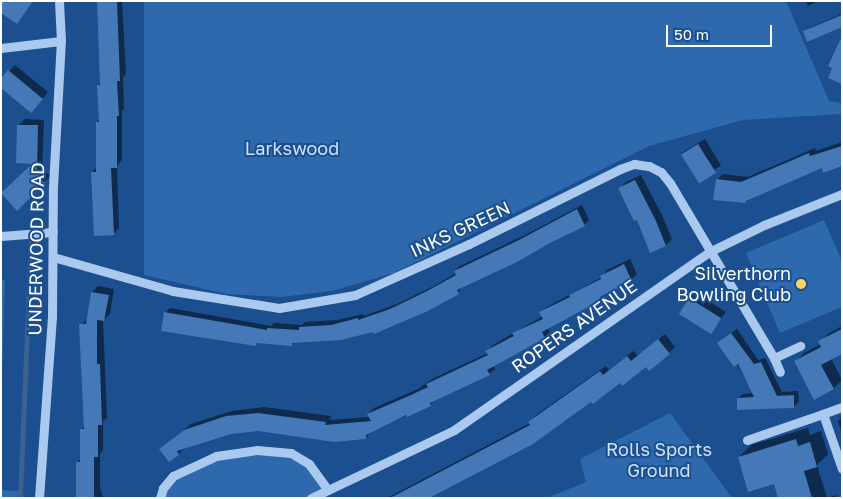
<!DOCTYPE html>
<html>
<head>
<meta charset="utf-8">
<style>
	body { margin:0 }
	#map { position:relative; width:843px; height:499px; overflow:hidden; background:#1b4f8f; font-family:"Golos Text",sans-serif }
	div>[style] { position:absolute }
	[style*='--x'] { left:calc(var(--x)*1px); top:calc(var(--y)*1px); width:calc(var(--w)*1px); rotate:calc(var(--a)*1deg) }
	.green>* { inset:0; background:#2e69ad; transform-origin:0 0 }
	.shadow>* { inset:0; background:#0007; transform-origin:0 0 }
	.stream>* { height:4.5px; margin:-2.25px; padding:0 2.25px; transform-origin:2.25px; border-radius:2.25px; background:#3c6290 }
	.building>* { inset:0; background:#4478b7; transform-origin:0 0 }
	.minor>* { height:9px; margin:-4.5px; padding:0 4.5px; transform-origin:4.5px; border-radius:4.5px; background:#a9c9ee }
	.dots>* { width:14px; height:14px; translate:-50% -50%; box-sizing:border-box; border:2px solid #1b4f8f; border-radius:50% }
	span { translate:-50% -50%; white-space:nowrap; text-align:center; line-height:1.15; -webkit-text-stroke:4px #1b4f8f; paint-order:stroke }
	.park-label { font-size:18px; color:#cfe3fa }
	.street-label { font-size:18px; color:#fff }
	.poi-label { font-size:18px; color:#fff }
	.right { translate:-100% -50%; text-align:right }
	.frame { position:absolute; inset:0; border:2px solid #fff; pointer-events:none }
	.scale { position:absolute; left:666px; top:25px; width:106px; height:22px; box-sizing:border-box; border:2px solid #fff; border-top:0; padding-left:6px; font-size:15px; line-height:18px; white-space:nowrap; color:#fff; -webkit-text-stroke:4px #1b4f8f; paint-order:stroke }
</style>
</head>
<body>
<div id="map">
	<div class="green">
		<div style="clip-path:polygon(144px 1px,786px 1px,829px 101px,842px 103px,842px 114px,743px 120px,649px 146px,394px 273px,332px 291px,281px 297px,227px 294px,144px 275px)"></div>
		<div style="clip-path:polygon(824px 220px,842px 261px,842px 307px,780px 333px,746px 253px)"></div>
		<div style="clip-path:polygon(1px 280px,5px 280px,1px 405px)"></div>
		<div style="clip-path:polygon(670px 413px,732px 498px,547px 498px,586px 482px,580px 459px)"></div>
		<div style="clip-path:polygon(291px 453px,309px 464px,328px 490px,311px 498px,160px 498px,173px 476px,216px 456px)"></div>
		<div style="left:1px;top:490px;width:19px;height:8px;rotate:3deg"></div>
	</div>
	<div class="shadow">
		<div style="clip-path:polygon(98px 1px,122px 1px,126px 74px,123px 77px,124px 109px,122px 111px,122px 160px,117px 166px,119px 228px,113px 234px,92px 172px,97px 167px,97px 122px,100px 119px,98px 85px,101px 82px)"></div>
		<div style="clip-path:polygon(806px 1px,819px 1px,808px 6px)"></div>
		<div style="clip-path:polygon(842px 14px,842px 26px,804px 32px,807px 29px)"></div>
		<div style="clip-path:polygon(15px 65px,48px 92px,37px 106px,1px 80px)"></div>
		<div style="clip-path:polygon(25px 119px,44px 120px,42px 168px,50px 176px,17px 209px,35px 162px,19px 125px)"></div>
		<div style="left:705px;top:139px;width:31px;height:28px;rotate:59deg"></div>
		<div style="clip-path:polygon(842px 142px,842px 165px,823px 167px,749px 198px,746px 202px,717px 180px,723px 174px,748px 177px,815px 148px,816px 151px)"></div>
		<div style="clip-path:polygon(641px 175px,662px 215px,672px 239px,666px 245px,650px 251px,637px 218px,620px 188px,626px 182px)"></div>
		<div style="clip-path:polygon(582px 205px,589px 220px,584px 225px,462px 286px,458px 293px,374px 330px,294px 342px,292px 345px,259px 342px,256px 345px,165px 313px,170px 308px,271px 326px,274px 323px,302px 325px,305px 322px,337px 320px,363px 314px,364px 316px,397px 304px,434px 286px,456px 273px,455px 271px,460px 266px,525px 235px)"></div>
		<div style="clip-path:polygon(630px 259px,637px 274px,631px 280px,548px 328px,550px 332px,544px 337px,493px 366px,495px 369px,489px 374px,436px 399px,430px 405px,371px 431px,366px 438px,258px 430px,231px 433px,185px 448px,178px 454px,160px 449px,191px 424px,232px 411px,264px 407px,331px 416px,330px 420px,370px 417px,368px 414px,374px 408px,418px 389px,434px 378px,488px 353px,487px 351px,493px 345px,543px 316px,541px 312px,547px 307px,602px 277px,607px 270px)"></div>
		<div style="clip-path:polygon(98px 286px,114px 289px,110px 314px,103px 320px,107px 418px,103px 421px,103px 450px,100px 454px,100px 487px,103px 498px,77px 498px,77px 462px,81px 459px,81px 429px,85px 426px,81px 325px,88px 319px,92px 292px)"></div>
		<div style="clip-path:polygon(696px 293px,726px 312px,711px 332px,690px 299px)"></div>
		<div style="clip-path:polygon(842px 326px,842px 353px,831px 358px,842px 380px,834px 388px,796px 362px,804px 353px,821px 344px,820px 342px,829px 333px)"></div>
		<div style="clip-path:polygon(737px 329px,758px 360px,765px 358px,782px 392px,798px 391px,799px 402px,794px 406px,738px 398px,743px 394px,753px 393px,723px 339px)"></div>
		<div style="clip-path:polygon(665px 334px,675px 347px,669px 353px,428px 498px,387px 498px,530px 423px,535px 416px,606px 366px,609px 370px,633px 351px,638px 356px)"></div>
		<div style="clip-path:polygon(842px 417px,842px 434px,838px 421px)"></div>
		<div style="clip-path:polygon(808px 428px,810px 435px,821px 431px,828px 454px,817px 465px,827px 498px,836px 495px,837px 498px,779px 498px,775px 483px,739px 457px,751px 445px)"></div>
	</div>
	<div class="stream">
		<div style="--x:20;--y:498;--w:264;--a:-87.6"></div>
	</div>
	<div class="building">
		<div style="clip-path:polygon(1px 1px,33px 1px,17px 24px,1px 13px)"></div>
		<div style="clip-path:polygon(97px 1px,117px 1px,120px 81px,117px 81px,119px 116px,117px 116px,117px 168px,111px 168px,114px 235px,94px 236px,91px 172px,96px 172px,96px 122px,99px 122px,97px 85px,100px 85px)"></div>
		<div style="clip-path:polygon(842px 15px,842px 27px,807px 42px,803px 31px)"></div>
		<div style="clip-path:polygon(842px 36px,842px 84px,828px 78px,832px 68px,828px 66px)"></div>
		<div style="clip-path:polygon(8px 70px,43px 99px,31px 113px,1px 88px,1px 78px)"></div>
		<div style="clip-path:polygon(17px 125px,38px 125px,37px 174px,45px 183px,17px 211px,1px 193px,32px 164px,16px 163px)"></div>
		<div style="left:698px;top:144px;width:34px;height:20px;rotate:58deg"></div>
		<div style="clip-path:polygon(842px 146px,842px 166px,823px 173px,822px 168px,746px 201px,746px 203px,713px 200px,716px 179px,741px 182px,809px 153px,810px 156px)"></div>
		<div style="clip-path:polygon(635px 180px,656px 221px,666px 246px,650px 253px,637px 220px,634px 221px,618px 188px)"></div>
		<div style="clip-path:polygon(577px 209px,585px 226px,550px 243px,517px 262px,457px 290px,459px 294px,428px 311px,374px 334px,373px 332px,341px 340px,292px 343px,292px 346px,257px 343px,256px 346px,161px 331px,164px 312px,267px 330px,267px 328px,299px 330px,299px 327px,331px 325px,358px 318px,358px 320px,390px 309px,427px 291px,456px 275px,454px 271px,519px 240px)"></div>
		<div style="clip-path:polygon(624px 264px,632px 281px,600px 297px,601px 300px,542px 332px,545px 338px,487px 370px,490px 375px,430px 403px,431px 406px,407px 417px,406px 415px,366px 435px,366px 439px,334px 442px,258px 431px,231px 434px,177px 451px,179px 455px,169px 462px,159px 449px,184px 430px,226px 416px,258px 413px,326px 422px,325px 425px,371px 421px,367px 414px,411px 395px,428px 387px,426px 384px,488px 355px,485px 351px,514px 336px,512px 333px,543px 319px,539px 312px,570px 297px,569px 295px,601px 279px,600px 276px)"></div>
		<div style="clip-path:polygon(91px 292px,109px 295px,104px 321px,97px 320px,97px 364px,100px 364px,102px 425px,98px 425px,98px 457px,94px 457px,94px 498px,76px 498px,76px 462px,80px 462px,80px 429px,84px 429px,79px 324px,86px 324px)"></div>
		<div style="left:689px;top:298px;width:38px;height:19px;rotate:32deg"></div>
		<div style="clip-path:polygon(842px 329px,842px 354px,821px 365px,834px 389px,814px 400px,794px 361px,821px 347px,818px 341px)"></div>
		<div style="clip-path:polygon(731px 333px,754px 364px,761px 362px,777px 396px,794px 395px,794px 408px,737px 410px,737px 398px,754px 397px,738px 364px,734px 367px,717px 343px)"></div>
		<div style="clip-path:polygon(658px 339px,670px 354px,649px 371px,646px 367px,622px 386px,620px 383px,593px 404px,591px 402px,533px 444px,429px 498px,390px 498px,530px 425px,528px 422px,600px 371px,603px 375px,627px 356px,631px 361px)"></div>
		<div style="clip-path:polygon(796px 439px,798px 446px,810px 442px,817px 467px,804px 471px,812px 498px,778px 498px,774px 484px,748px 492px,738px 457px)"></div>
	</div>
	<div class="minor">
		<div style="--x:1;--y:48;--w:60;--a:-6.7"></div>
		<div style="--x:1;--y:236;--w:52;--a:-4.4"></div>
		<div style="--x:53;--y:257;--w:125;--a:15.8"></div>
		<div style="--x:173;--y:291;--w:107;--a:9.1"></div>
		<div style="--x:279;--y:308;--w:77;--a:-9.7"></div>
		<div style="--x:355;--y:295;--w:125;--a:-24.1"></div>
		<div style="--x:469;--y:244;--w:169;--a:-26.4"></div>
		<div style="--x:620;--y:169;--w:15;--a:-20"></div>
		<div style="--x:634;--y:164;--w:15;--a:8"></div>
		<div style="--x:649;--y:166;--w:13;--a:27"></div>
		<div style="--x:661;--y:172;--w:14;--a:51"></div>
		<div style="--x:670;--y:183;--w:204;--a:59.3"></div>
		<div style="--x:774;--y:358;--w:15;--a:67"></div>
		<div style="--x:774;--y:358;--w:29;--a:-25"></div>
		<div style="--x:842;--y:407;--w:20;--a:160"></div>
		<div style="--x:823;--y:414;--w:58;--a:70.9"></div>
		<div style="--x:747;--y:440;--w:80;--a:-18.9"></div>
		<div style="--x:39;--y:498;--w:181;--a:-85.9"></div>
		<div style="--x:52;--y:317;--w:130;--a:-89.6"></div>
		<div style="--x:53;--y:187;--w:146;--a:-86.9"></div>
		<div style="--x:61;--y:41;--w:40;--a:-92.9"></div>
		<div style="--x:160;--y:498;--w:10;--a:-73"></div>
		<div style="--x:163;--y:488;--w:16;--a:-50"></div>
		<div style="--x:173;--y:476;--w:47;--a:-24.9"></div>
		<div style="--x:216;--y:456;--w:41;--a:-8.3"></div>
		<div style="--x:257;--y:450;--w:34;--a:5"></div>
		<div style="--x:291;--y:453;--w:21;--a:31"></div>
		<div style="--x:309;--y:464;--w:32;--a:54"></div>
		<div style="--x:311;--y:498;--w:158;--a:-25.4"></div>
		<div style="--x:454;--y:430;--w:313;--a:-34.9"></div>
		<div style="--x:711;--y:251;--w:59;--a:-26.1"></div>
		<div style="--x:764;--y:225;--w:84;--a:-21.7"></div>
	</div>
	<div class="dots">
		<div style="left:801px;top:284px;background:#ffd166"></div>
	</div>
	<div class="park-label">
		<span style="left:292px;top:148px">Larkswood</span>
		<span style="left:659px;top:460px">Rolls Sports<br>Ground</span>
	</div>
	<div class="street-label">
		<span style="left:460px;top:229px;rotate:-25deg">INKS GREEN</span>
		<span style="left:36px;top:249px;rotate:-89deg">UNDERWOOD ROAD</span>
		<span style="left:574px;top:326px;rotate:-35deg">ROPERS AVENUE</span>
	</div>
	<div class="poi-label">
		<span class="right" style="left:791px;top:284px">Silverthorn<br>Bowling Club</span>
	</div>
	<div class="frame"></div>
	<div class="scale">50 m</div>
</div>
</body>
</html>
